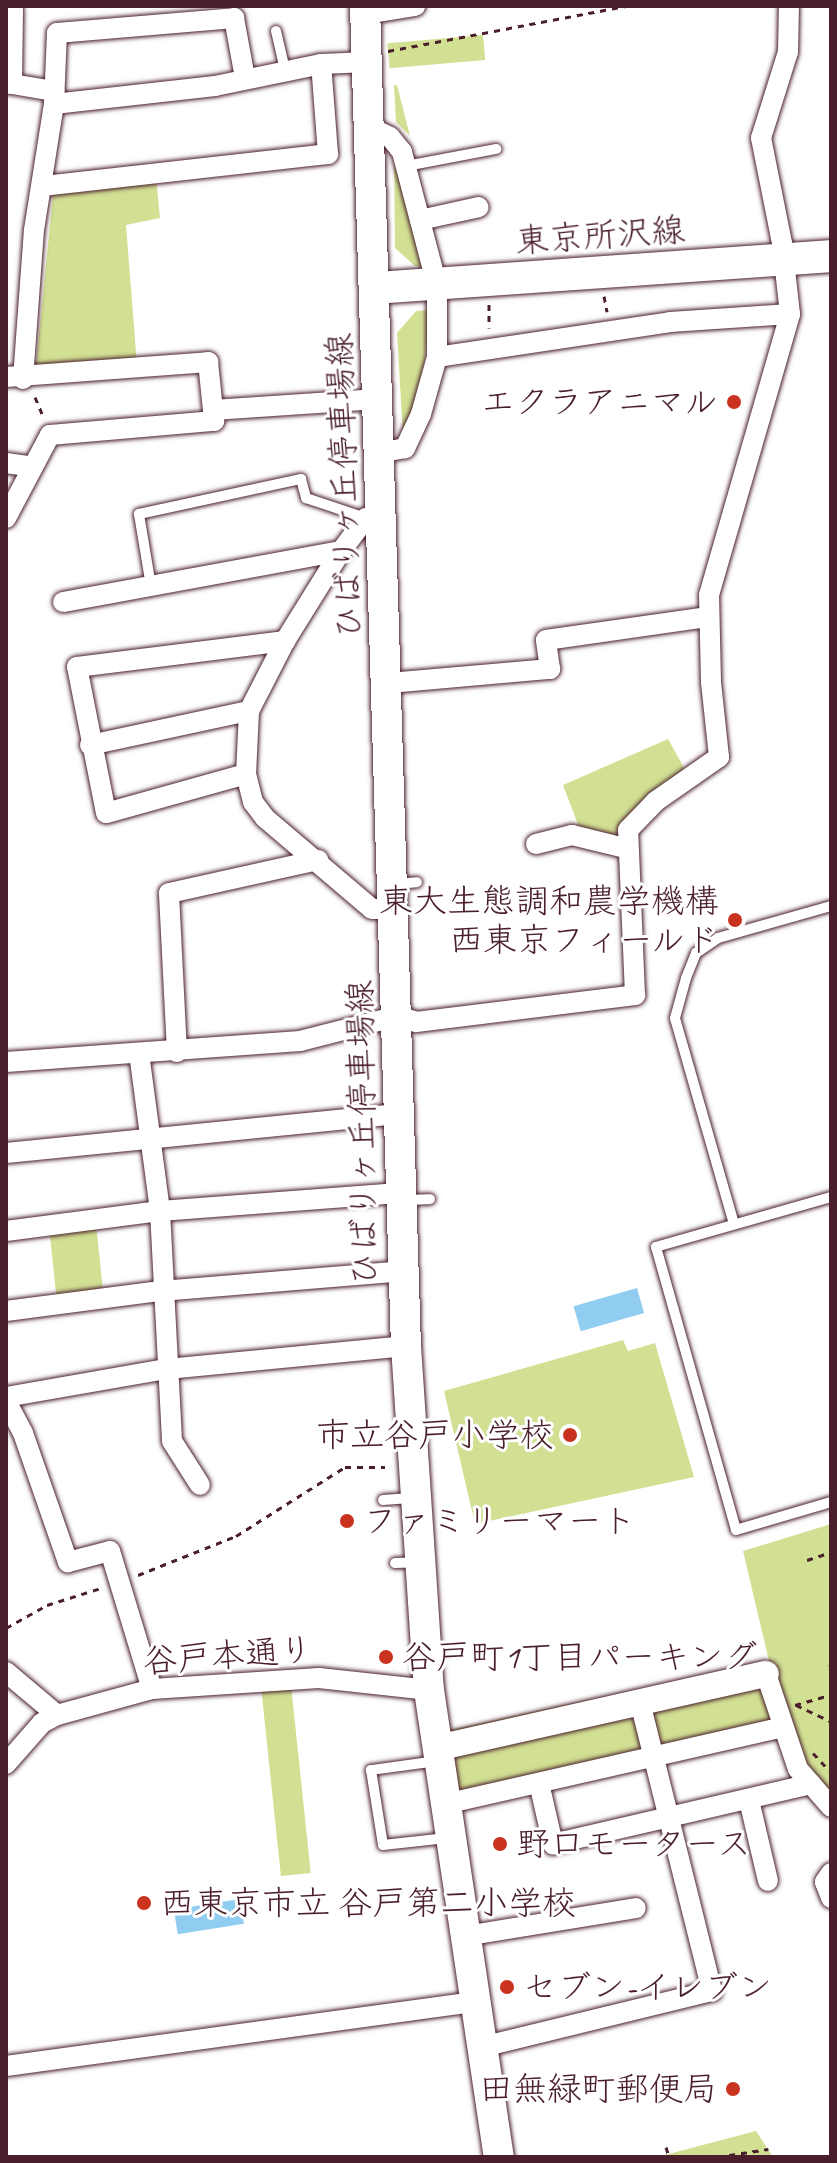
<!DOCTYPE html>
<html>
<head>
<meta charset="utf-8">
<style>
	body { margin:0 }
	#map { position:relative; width:837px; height:2163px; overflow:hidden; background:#fff; font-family:Caveat,"Klee One",sans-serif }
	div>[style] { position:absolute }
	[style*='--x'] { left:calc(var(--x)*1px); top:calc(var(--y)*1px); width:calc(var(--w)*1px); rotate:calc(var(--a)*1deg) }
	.green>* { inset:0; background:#d2e093; transform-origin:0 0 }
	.water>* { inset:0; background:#91cdf1; transform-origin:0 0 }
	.path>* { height:3px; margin-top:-1.5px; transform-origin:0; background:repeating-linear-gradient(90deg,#4a1f2b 0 6px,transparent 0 12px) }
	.roads { filter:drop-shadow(0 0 2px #4a1f2b) drop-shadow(0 0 2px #4a1f2b) }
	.service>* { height:10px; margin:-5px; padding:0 5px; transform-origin:5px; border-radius:5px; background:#fff }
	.minor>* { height:20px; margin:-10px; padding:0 10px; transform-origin:10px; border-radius:10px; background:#fff }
	.tertiary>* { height:26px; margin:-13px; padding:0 13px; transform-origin:13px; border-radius:13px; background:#fff }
	.secondary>* { height:30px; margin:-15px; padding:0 15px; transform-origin:15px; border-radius:15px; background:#fff }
	.primary>* { height:32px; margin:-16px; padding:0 16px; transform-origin:16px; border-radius:16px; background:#fff }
	.dots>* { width:22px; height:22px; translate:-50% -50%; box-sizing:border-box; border:4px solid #fff; border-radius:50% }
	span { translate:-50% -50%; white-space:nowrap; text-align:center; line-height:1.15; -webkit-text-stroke:6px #fff; paint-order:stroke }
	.street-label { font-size:34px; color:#4a1f2b }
	.poi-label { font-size:34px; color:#4a1f2b }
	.right { translate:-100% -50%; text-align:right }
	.left { translate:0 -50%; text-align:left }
	.frame { position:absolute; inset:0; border:8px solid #4a1f2b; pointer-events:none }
</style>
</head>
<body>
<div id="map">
	<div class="green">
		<div style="left:483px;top:35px;width:25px;height:96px;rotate:85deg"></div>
		<div style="clip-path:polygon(394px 85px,397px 85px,410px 136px,396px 122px)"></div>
		<div style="clip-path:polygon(394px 152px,425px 266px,415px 266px,395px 248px)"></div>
		<div style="clip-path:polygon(156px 177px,160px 218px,126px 225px,137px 365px,35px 374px,54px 185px)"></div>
		<div style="clip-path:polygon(430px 310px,422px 387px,403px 436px,397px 333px,416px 311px)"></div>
		<div style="clip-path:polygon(668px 739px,687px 773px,624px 839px,579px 827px,563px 785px)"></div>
		<div style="left:96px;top:1224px;width:72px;height:47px;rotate:84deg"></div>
		<div style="clip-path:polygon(623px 1340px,628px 1351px,655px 1343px,694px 1477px,475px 1524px,444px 1391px)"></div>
		<div style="clip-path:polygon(831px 1524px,831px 1799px,801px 1765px,770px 1665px,743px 1551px)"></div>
		<div style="clip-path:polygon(763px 1662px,783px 1727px,445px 1804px,436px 1738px,454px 1729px)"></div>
		<div style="left:291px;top:1685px;width:189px;height:30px;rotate:84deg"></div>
		<div style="clip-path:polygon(756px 2131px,773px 2157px,657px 2157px)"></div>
	</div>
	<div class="water">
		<div style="left:637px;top:1288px;width:26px;height:66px;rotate:74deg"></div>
		<div style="left:240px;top:1899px;width:25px;height:67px;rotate:81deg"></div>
	</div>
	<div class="path">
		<div style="--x:388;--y:51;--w:242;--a:-10.7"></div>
		<div style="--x:604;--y:296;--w:16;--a:79"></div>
		<div style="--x:489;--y:304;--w:24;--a:90"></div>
		<div style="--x:35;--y:397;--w:21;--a:67"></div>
		<div style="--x:807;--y:1560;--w:25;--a:-18"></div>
		<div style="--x:138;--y:1575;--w:105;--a:-21.7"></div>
		<div style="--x:236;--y:1536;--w:129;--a:-32.3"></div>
		<div style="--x:345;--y:1467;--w:40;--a:0"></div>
		<div style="--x:6;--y:1628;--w:47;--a:-29.3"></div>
		<div style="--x:47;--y:1605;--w:57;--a:-17.5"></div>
		<div style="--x:830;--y:1664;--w:5;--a:79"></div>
		<div style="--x:795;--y:1705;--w:37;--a:-16"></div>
		<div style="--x:796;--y:1705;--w:38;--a:25"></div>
		<div style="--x:813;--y:1753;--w:26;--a:47"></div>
		<div style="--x:666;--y:2147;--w:10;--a:73"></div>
		<div style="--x:717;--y:2157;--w:52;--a:-8.9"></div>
	</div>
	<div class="roads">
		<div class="service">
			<div style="--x:276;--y:31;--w:40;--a:77"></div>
			<div style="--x:406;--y:166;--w:92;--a:-10.7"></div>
			<div style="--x:151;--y:586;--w:73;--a:-99.5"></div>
			<div style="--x:139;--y:514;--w:166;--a:-12.2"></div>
			<div style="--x:301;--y:479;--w:20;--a:75"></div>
			<div style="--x:306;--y:498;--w:63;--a:18.4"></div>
			<div style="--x:396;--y:884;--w:21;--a:-5"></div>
			<div style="--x:831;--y:1197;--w:182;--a:164.1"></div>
			<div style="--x:656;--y:1247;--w:294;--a:74.2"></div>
			<div style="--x:736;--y:1530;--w:99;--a:-16.4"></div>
			<div style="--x:404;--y:1200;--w:26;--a:-2"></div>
			<div style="--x:734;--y:1224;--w:214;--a:-106"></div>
			<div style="--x:675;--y:1018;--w:41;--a:-74.6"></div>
			<div style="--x:686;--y:978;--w:27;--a:-68"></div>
			<div style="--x:696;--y:953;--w:27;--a:-34"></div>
			<div style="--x:718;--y:938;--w:117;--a:-15.8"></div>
			<div style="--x:383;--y:1500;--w:31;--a:-4"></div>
			<div style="--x:395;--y:1563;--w:24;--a:-2"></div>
			<div style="--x:437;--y:1761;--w:67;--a:172.2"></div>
			<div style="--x:371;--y:1770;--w:76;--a:80.9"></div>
			<div style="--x:383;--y:1845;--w:64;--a:-6.2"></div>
		</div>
		<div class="minor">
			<div style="--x:6;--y:8;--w:7;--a:16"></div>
			<div style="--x:13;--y:10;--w:74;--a:90.8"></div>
			<div style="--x:12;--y:84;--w:6;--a:-171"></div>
			<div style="--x:366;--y:14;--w:50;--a:-9.3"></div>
			<div style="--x:12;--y:84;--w:43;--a:9.5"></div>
			<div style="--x:54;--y:104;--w:71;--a:-87.6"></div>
			<div style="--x:57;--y:33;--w:178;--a:-4.8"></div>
			<div style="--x:234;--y:18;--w:61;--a:79.6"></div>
			<div style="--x:369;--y:127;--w:23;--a:25"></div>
			<div style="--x:390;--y:137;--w:19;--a:51"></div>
			<div style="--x:402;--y:152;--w:138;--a:75.3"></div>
			<div style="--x:437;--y:285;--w:72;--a:90"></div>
			<div style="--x:437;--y:357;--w:59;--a:105.7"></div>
			<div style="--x:421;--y:414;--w:38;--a:115"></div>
			<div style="--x:405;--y:448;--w:25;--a:169"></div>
			<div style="--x:43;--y:186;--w:287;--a:-6.4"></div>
			<div style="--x:328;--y:154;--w:90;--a:-94.4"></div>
			<div style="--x:420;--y:220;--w:60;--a:-12.4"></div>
			<div style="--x:437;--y:357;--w:236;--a:-8.5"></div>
			<div style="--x:670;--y:322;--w:120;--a:-3.8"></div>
			<div style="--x:6;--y:377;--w:203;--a:-4.2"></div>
			<div style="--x:208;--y:362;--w:48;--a:84.1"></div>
			<div style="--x:213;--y:410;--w:165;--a:-3.8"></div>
			<div style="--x:23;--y:379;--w:149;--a:-85.8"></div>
			<div style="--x:34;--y:230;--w:128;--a:-81"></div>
			<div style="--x:54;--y:104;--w:162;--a:-6.4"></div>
			<div style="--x:215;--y:86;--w:108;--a:-11.7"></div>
			<div style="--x:321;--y:64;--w:47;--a:-2.4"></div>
			<div style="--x:6;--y:463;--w:27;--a:8"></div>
			<div style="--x:382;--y:516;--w:16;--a:173"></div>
			<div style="--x:366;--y:518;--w:41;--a:127.1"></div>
			<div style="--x:341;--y:551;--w:106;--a:121.9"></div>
			<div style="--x:285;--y:641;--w:79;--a:117.2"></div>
			<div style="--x:249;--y:711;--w:63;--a:92.7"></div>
			<div style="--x:246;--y:774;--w:29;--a:76"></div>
			<div style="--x:253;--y:802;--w:20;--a:53"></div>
			<div style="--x:265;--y:818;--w:140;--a:40.4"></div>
			<div style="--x:372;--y:909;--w:23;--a:0"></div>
			<div style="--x:6;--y:518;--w:94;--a:-62.1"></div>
			<div style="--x:50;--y:435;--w:165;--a:-4.9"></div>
			<div style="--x:214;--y:421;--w:11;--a:-95"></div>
			<div style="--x:63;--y:602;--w:283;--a:-10.4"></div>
			<div style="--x:389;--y:683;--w:162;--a:-5"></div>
			<div style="--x:550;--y:669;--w:29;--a:-98"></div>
			<div style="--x:546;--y:640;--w:164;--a:-8.1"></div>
			<div style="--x:90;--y:745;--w:163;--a:-12.1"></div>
			<div style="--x:246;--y:774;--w:145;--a:164.4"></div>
			<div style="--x:106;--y:813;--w:149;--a:-101.2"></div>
			<div style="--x:77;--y:667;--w:210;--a:-7.1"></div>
			<div style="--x:536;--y:844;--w:37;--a:-14"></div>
			<div style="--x:572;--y:835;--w:55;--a:13.8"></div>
			<div style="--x:177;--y:1052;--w:159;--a:-92.9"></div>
			<div style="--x:169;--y:893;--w:153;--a:-12.5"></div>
			<div style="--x:139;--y:1053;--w:159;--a:82.4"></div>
			<div style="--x:160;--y:1211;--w:230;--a:87"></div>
			<div style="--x:172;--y:1441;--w:52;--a:57.5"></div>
			<div style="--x:6;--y:1062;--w:295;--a:-4.1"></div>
			<div style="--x:300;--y:1041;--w:101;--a:-14.3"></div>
			<div style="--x:398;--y:1016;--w:19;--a:18"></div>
			<div style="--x:416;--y:1022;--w:221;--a:-7"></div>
			<div style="--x:635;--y:995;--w:165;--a:-92.4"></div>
			<div style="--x:628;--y:830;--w:40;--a:-46"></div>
			<div style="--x:656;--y:801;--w:77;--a:-34.9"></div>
			<div style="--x:719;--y:757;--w:75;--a:-96.1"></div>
			<div style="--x:711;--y:682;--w:87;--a:-91.3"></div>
			<div style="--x:709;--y:595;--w:292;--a:-73.9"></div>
			<div style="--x:790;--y:314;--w:71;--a:-96.4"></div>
			<div style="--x:782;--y:243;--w:107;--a:-101.3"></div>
			<div style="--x:761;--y:138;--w:90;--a:-72.6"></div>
			<div style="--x:788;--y:52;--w:46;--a:-88.8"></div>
			<div style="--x:6;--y:1153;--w:396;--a:-5.7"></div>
			<div style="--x:6;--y:1231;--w:155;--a:-7.4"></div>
			<div style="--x:160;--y:1211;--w:243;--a:-4.3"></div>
			<div style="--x:6;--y:1311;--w:156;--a:-7.4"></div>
			<div style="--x:161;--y:1291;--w:242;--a:-4.7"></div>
			<div style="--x:6;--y:1397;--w:163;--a:-9.9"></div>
			<div style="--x:167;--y:1369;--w:240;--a:-5.5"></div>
			<div style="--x:6;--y:1401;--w:36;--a:62"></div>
			<div style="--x:23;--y:1433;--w:137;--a:70.8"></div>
			<div style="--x:68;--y:1562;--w:43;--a:-14.7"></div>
			<div style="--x:110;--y:1551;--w:144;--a:73.1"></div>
			<div style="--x:6;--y:1672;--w:67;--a:40.1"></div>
			<div style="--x:766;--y:1674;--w:100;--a:71.4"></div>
			<div style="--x:798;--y:1769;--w:50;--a:49"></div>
			<div style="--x:6;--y:1764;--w:55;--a:-48.7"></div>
			<div style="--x:42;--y:1723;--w:17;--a:-28"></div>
			<div style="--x:57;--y:1715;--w:98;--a:-15.3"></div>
			<div style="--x:152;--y:1689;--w:167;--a:-3.8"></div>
			<div style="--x:319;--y:1678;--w:111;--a:6.2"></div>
			<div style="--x:539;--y:1783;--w:63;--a:77.1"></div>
			<div style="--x:553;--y:1844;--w:265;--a:-13.1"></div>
			<div style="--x:749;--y:1800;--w:83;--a:76.8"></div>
			<div style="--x:445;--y:1804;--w:347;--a:-12.8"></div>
			<div style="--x:831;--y:1873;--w:11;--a:124"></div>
			<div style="--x:825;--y:1882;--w:17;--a:69"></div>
			<div style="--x:465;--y:1936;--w:173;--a:-9.3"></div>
			<div style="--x:482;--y:2047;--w:237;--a:-13.7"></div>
			<div style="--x:712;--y:1991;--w:298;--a:-104"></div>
			<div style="--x:6;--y:2066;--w:473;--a:-7.8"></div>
		</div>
		<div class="tertiary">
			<div style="--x:437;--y:1748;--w:337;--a:-12.7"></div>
		</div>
		<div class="secondary">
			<div style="--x:365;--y:6;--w:1341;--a:88.25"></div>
			<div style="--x:406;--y:1346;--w:345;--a:86.2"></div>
			<div style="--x:429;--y:1690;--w:472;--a:81.5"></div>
		</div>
		<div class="primary">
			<div style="--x:375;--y:288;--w:457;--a:-4"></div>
		</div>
	</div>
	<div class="dots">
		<div style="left:734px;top:402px;background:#c8321e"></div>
		<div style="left:735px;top:920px;background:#c8321e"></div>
		<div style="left:570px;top:1435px;background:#c8321e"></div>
		<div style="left:347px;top:1521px;background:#c8321e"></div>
		<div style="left:386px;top:1657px;background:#c8321e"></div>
		<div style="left:500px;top:1844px;background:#c8321e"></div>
		<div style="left:144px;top:1903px;background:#c8321e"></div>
		<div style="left:507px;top:1987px;background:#c8321e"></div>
		<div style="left:733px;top:2089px;background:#c8321e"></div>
	</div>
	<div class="street-label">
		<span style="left:600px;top:235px;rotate:-4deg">東京所沢線</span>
		<span style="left:344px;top:486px;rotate:-92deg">ひばりヶ丘停車場線</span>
		<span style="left:362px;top:1133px;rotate:-91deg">ひばりヶ丘停車場線</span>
		<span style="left:228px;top:1655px;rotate:-4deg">谷戸本通り</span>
	</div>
	<div class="poi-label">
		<span class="right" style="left:718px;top:402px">エクラアニマル</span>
		<span class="right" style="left:719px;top:920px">東大生態調和農学機構<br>西東京フィールド</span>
		<span class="right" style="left:554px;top:1435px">市立谷戸小学校</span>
		<span class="left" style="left:363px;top:1521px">ファミリーマート</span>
		<span class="left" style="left:402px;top:1657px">谷戸町1丁目パーキング</span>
		<span class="left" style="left:516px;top:1844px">野口モータース</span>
		<span class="left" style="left:160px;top:1903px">西東京市立 谷戸第二小学校</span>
		<span class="left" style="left:523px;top:1987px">セブン-イレブン</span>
		<span class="right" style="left:717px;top:2089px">田無緑町郵便局</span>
	</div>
	<div class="frame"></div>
</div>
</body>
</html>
